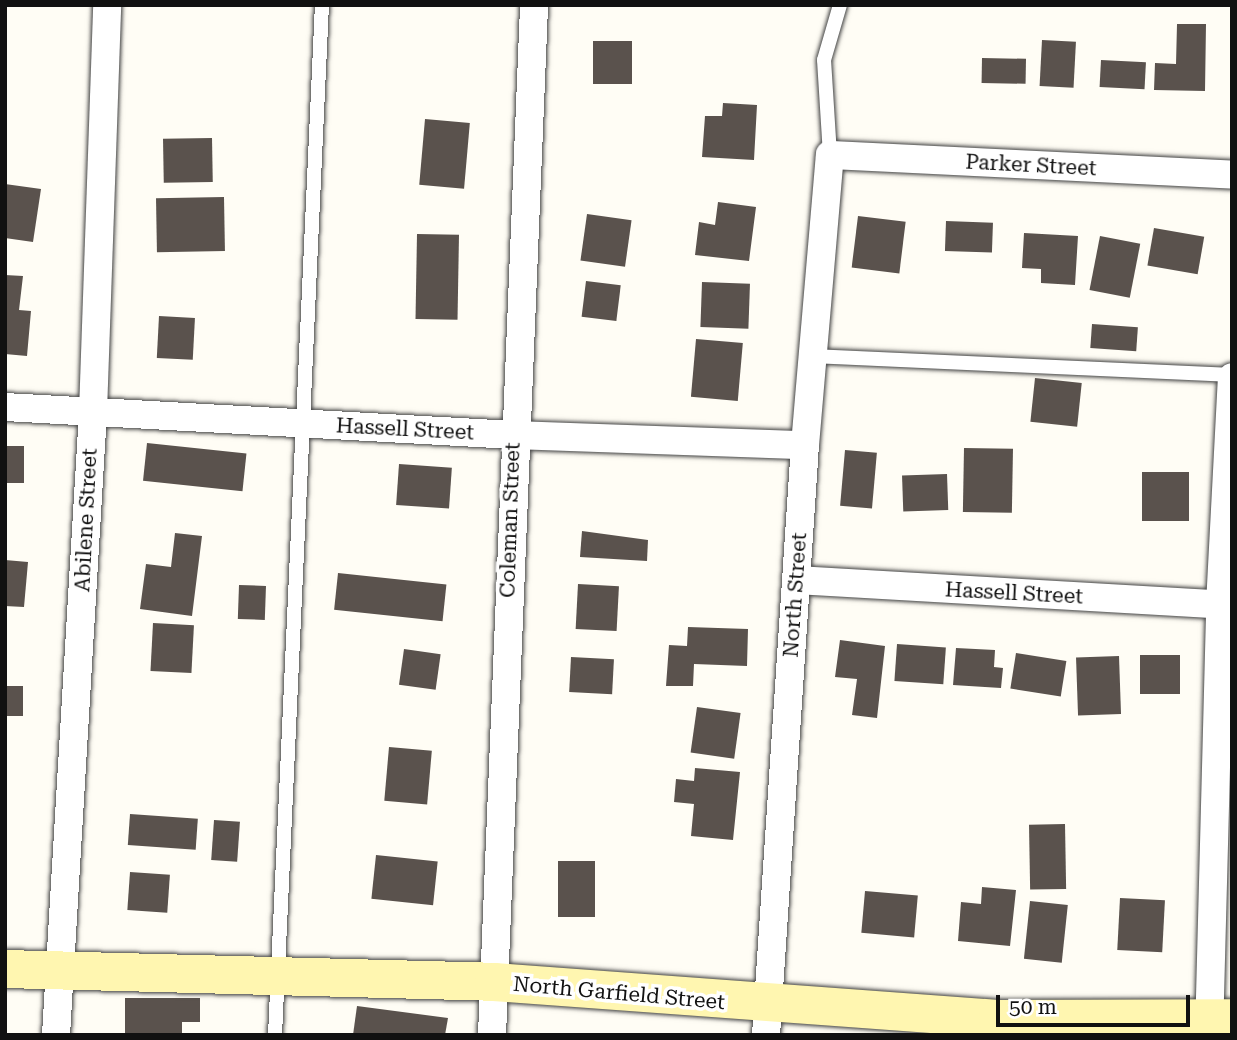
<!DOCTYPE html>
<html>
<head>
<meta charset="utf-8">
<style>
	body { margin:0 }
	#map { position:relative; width:1237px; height:1040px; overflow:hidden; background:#fffdf5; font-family:"Roboto Serif",serif }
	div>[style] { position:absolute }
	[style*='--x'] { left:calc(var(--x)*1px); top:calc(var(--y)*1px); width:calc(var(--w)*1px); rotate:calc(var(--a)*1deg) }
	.building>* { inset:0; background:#5a524d; transform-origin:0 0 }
	.roads { filter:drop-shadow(0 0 2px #444) drop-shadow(0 0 2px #444) }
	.lane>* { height:14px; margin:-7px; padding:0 7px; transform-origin:7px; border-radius:7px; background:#fff }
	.street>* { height:28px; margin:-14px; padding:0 14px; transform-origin:14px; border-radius:14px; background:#fff }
	.secondary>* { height:38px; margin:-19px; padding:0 19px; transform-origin:19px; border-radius:19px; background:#fff6b0 }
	span { translate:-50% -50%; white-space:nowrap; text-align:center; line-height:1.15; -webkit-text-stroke:7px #fff; paint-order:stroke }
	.street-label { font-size:21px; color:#111 }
	.frame { position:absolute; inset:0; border:7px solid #111; pointer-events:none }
	.scale { position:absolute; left:996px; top:995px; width:194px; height:32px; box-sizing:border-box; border:4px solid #111; border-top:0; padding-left:9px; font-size:21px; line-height:24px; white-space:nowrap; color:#111; -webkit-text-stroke:5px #fff; paint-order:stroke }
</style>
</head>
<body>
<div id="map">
	<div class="building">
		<div style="clip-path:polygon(1177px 24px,1206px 24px,1205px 91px,1154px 90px,1155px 63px,1176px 64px)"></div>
		<div style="left:1042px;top:40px;width:34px;height:46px;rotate:3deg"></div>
		<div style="left:632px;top:41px;width:43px;height:39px;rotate:90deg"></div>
		<div style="left:982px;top:58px;width:44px;height:25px;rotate:1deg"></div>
		<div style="left:1101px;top:60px;width:45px;height:27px;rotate:3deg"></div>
		<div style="clip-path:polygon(723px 103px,757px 105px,754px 160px,702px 157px,705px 116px,722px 116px)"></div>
		<div style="left:425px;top:119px;width:45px;height:66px;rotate:5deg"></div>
		<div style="left:212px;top:138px;width:44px;height:49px;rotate:89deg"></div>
		<div style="clip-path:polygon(5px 184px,41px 189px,33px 242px,5px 238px)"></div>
		<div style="left:224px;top:197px;width:54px;height:68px;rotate:89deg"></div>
		<div style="clip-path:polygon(718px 202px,756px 207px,749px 261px,695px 255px,699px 222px,715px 225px)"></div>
		<div style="left:587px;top:214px;width:45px;height:47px;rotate:8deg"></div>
		<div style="left:858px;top:216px;width:48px;height:52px;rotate:7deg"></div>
		<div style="left:946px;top:221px;width:47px;height:30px;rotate:2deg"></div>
		<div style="left:1154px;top:228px;width:51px;height:38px;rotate:10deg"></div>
		<div style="clip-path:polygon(1024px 233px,1078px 236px,1075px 285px,1041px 283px,1041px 269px,1022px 268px)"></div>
		<div style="left:417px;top:234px;width:42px;height:85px;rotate:1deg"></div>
		<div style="left:1100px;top:236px;width:41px;height:55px;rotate:11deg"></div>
		<div style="clip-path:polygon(5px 275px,23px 276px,19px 310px,31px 311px,27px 356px,5px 354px)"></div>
		<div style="left:586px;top:281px;width:35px;height:36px;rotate:7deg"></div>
		<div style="left:702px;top:282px;width:48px;height:45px;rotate:2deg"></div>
		<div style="left:159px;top:316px;width:36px;height:42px;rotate:3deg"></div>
		<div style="left:1092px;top:324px;width:46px;height:24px;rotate:4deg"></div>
		<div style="left:696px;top:339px;width:47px;height:58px;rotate:5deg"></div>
		<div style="left:1035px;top:378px;width:47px;height:44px;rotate:6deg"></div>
		<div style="left:147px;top:443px;width:100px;height:38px;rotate:6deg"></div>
		<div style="left:5px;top:446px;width:19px;height:37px"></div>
		<div style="left:964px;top:448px;width:49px;height:64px;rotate:1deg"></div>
		<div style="left:845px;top:450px;width:32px;height:56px;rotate:5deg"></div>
		<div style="left:399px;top:464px;width:53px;height:41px;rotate:4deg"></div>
		<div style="left:1142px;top:472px;width:47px;height:49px"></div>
		<div style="left:947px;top:474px;width:36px;height:45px;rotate:88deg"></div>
		<div style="clip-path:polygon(582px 531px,648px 540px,647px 561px,580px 557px)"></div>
		<div style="clip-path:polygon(175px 533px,202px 536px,192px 616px,140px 609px,146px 564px,171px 567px)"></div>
		<div style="clip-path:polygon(5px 560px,28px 562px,24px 607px,5px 606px)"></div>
		<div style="left:338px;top:573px;width:109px;height:37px;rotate:6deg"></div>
		<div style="left:578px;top:584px;width:41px;height:45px;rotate:3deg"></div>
		<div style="left:239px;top:585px;width:27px;height:34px;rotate:2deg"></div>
		<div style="left:153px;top:623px;width:41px;height:48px;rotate:3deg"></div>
		<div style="clip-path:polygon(688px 627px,748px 629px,747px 666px,694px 664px,693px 686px,666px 686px,669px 645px,687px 646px)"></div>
		<div style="clip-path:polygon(840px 640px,885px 646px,877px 718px,852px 715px,857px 679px,835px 677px)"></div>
		<div style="left:897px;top:644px;width:49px;height:37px;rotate:4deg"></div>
		<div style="clip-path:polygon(956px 648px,995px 650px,994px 667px,1003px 668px,1001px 688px,953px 685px)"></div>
		<div style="left:404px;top:649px;width:37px;height:36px;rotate:8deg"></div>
		<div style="left:1016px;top:653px;width:51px;height:36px;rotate:9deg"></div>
		<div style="left:1180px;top:655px;width:39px;height:40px;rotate:90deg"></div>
		<div style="left:1119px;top:656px;width:58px;height:43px;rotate:88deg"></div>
		<div style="left:571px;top:657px;width:43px;height:35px;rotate:3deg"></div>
		<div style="left:5px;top:686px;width:18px;height:30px"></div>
		<div style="left:697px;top:707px;width:44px;height:46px;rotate:8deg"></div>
		<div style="left:389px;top:747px;width:43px;height:54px;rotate:5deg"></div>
		<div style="clip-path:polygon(695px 768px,740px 772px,733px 840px,691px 836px,694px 804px,674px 802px,676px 779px,694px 781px)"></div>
		<div style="left:130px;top:814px;width:68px;height:31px;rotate:4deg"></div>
		<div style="left:214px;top:820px;width:26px;height:40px;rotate:4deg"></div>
		<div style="left:1065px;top:824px;width:65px;height:36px;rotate:89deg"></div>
		<div style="left:376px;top:855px;width:62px;height:44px;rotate:6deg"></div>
		<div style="left:558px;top:861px;width:37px;height:56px"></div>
		<div style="left:130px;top:872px;width:40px;height:38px;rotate:4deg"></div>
		<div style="clip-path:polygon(982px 887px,1016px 890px,1010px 946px,958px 941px,961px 902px,981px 904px)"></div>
		<div style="left:865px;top:891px;width:53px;height:42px;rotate:5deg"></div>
		<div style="left:1120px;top:898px;width:45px;height:52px;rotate:3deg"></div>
		<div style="left:1030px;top:901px;width:38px;height:58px;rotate:6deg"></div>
		<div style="clip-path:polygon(125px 998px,200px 998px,200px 1022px,182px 1022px,182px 1035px,125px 1035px)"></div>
		<div style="clip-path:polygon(357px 1006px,448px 1018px,445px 1035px,353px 1035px)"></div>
	</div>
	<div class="roads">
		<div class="lane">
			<div style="--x:830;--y:155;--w:95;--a:-93.6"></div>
			<div style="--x:824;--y:60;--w:57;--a:-73.8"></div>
			<div style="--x:813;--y:356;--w:419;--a:2.6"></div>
			<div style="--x:275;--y:1035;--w:1031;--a:-87.39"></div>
		</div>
		<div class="street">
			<div style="--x:5;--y:407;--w:509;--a:3.15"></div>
			<div style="--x:513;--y:435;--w:292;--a:2"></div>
			<div style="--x:797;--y:580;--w:436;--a:3.3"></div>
			<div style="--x:56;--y:1035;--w:624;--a:-86.6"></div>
			<div style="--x:93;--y:412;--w:407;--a:-88"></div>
			<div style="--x:492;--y:1035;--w:1031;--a:-87.66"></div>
			<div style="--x:766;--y:1035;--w:591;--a:-86.22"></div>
			<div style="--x:805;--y:445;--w:291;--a:-85.1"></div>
			<div style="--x:830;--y:155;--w:402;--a:2.8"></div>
			<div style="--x:1209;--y:1035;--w:430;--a:-88.5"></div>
			<div style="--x:1220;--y:605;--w:228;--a:-87"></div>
		</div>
		<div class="secondary">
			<div style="--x:5;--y:969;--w:489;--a:1.5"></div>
			<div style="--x:494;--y:982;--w:505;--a:4.2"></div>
			<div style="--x:998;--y:1019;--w:234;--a:-0.2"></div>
		</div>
	</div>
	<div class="street-label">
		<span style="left:1031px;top:165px;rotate:3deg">Parker Street</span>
		<span style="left:405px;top:429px;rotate:3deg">Hassell Street</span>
		<span style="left:86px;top:520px;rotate:-87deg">Abilene Street</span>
		<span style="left:510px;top:520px;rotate:-88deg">Coleman Street</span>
		<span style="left:1014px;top:593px;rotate:3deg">Hassell Street</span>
		<span style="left:795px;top:595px;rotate:-86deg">North Street</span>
		<span style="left:619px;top:993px;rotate:5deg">North Garfield Street</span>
	</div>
	<div class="frame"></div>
	<div class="scale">50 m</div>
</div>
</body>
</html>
